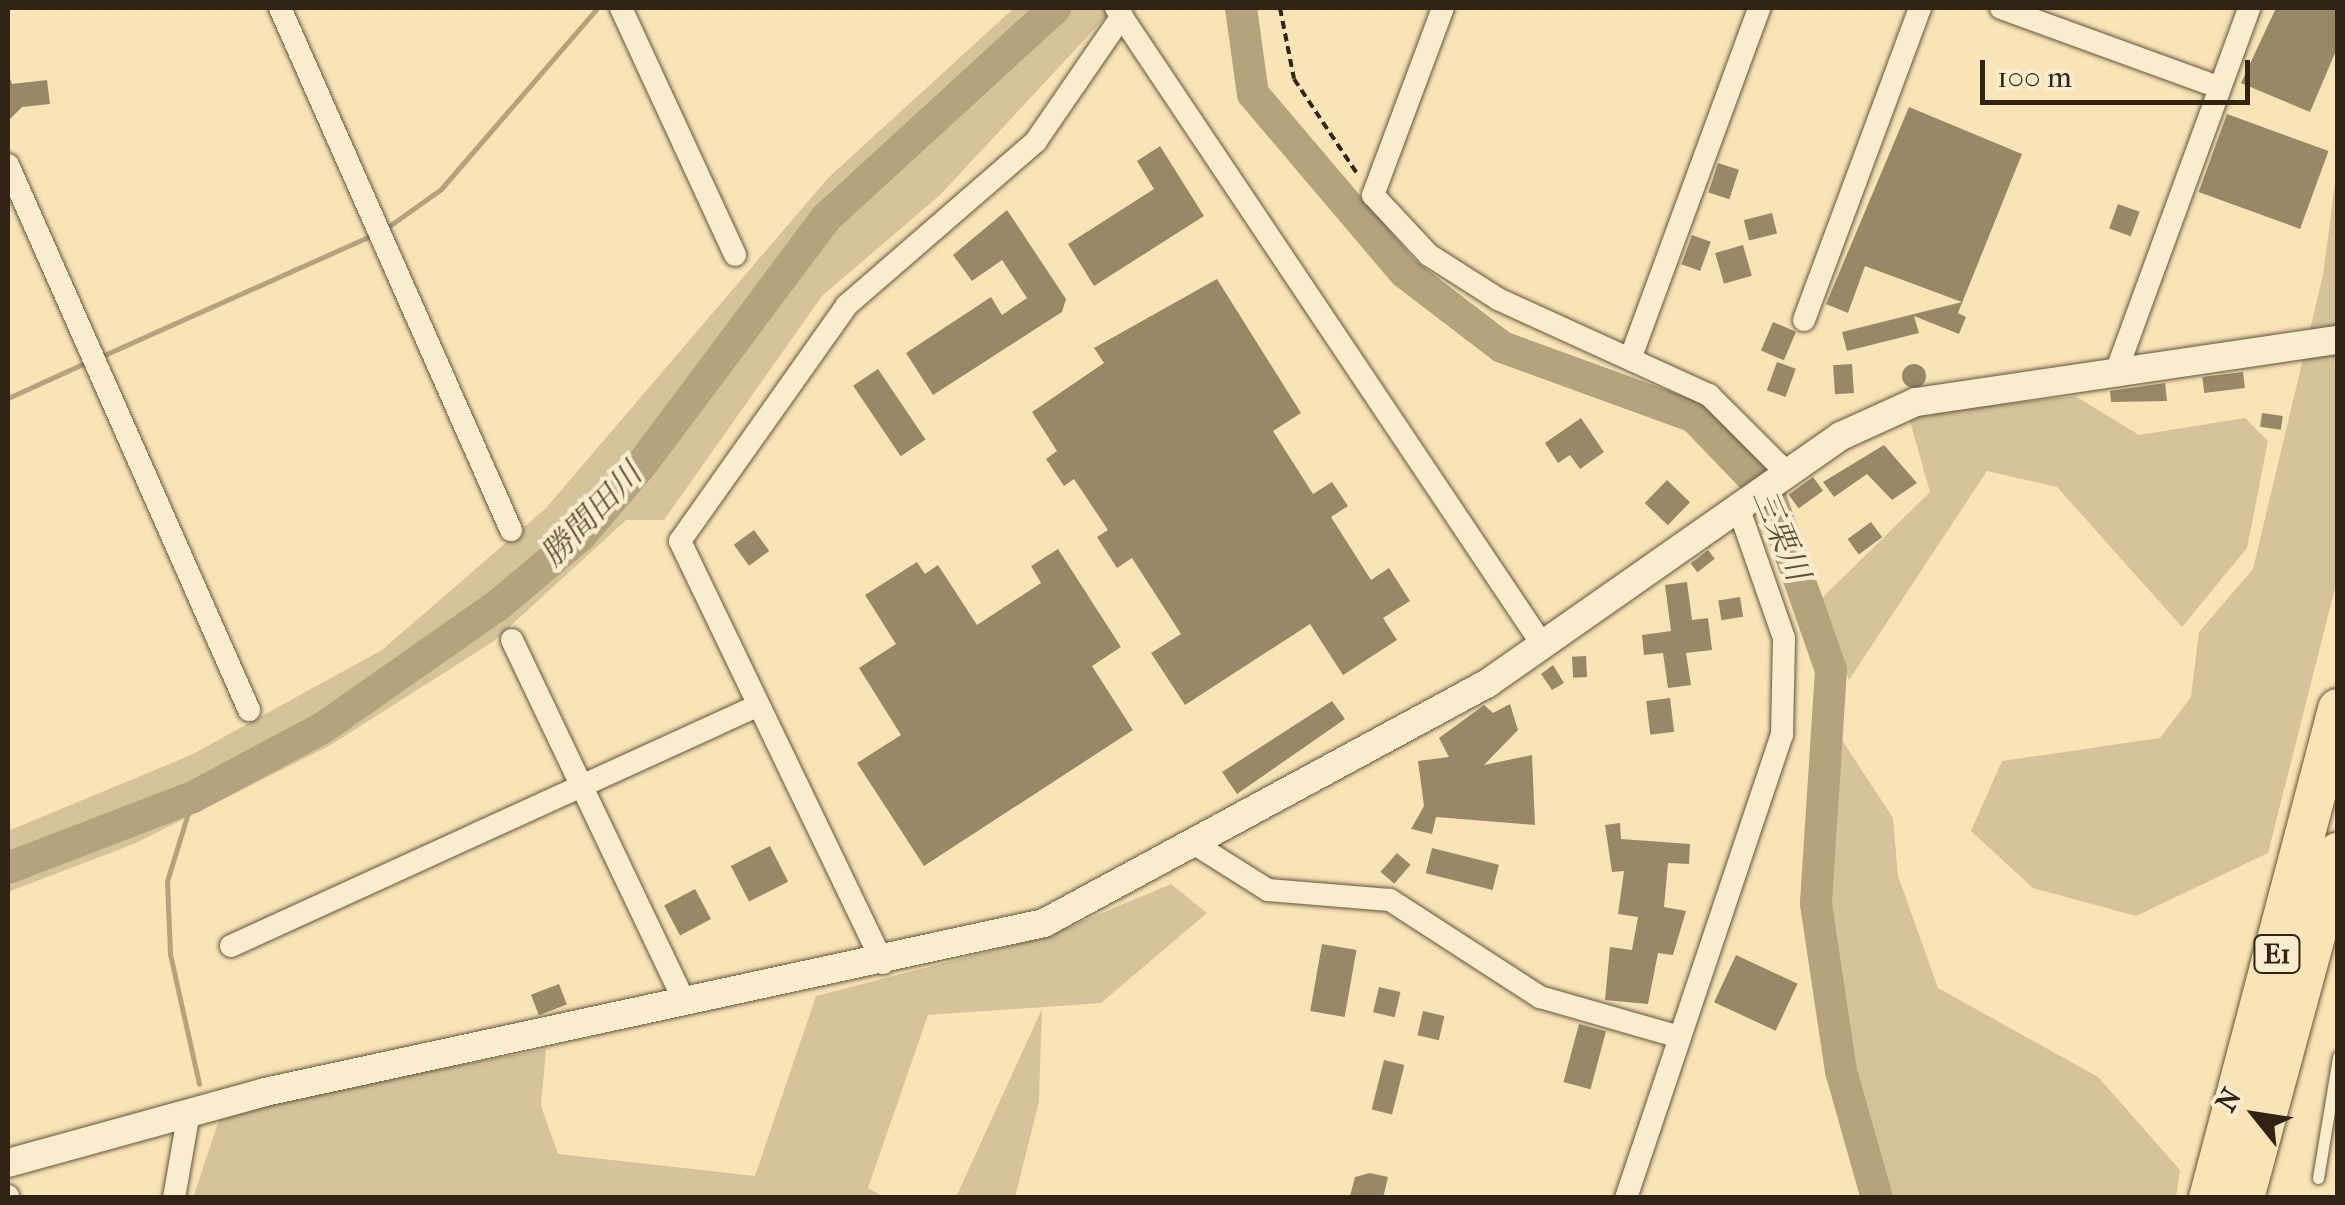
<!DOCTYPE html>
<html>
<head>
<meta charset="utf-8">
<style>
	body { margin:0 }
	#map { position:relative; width:2345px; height:1205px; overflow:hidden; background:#f8e4b5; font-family:"IM FELL French Canon","Noto Serif JP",serif }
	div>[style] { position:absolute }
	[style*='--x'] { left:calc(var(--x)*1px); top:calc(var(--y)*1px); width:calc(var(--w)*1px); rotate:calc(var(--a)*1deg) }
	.green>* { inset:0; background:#d6c39a }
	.stream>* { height:5px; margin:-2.5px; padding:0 2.5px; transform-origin:2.5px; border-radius:2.5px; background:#b5a37e }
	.river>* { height:32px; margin:-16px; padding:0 16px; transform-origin:16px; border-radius:16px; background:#b5a37e }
	.building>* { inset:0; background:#998868; transform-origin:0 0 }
	.round { border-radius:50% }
	.path>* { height:4px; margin-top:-2px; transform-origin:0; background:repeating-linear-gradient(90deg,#322414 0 8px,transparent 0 13px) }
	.roads { filter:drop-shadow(0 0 2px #64543c) drop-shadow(0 0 2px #64543c) }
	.service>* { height:11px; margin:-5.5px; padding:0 5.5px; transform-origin:5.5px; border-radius:5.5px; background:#faedcf }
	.minor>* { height:22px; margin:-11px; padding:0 11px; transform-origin:11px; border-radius:11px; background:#faedcf }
	.tertiary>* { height:28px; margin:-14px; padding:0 14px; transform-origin:14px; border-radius:14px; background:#faedcf }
	.motorway>* { height:40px; margin:-20px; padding:0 20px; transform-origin:20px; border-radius:20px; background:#f8e4b5 }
	span { translate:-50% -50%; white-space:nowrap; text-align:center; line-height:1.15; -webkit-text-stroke:8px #faedcf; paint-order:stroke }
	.shield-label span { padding:2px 8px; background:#faedcf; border:2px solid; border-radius:8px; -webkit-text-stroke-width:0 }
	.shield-label { font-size:28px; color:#322414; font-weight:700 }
	.water-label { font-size:32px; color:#605039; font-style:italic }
	.frame { position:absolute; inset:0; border:10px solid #322414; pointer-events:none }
	.north { position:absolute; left:2205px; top:1065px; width:100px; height:100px; -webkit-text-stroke:8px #faedcf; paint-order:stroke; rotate:300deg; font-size:28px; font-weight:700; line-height:40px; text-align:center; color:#322414 }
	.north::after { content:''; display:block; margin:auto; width:35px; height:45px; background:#322414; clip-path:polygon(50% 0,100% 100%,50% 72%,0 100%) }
	.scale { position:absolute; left:1980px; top:60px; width:270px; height:45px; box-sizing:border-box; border:5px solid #322414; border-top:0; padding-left:12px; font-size:30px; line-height:35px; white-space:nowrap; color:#322414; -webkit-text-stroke:8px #faedcf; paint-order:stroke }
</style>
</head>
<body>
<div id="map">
	<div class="green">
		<div style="clip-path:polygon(1014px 8px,1114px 8px,940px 195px,822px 296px,664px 520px,626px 520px,494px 641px,329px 746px,136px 843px,8px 892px,8px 831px,191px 755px,382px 650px,546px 508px,828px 178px)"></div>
		<div style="clip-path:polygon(2337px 168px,2337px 580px,2268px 853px,2136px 916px,2033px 888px,1971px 831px,2002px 761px,2160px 738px,2191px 697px,2199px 632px,2253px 569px,2323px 275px)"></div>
		<div style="clip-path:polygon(2075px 396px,2139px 435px,2245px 418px,2268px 441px,2247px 548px,2182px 627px,2057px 487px,1987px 471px,1849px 680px,1820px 600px,1930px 492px,1908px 414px)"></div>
		<div style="clip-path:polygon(1836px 731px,1893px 818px,1898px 876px,1938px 988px,2098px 1077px,2180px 1170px,2176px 1197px,1880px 1197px,1812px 916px)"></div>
		<div style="clip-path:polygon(1171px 884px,1207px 913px,1101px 1003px,928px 1015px,868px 1188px,884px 1197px,193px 1198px,219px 1120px,261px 1102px,546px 1049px,541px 1106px,558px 1154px,755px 1176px,816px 996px,1045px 937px)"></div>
		<div style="clip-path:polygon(1042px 1009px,1039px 1102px,1015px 1197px,956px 1197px)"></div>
	</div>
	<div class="stream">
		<div style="--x:385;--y:229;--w:69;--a:-35.5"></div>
		<div style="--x:441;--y:189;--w:239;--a:-49.2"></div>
		<div style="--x:102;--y:356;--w:299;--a:-24.1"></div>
		<div style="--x:8;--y:398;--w:87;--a:-24.5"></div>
		<div style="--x:193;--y:797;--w:88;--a:107.2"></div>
		<div style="--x:167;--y:881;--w:73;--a:87.6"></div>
		<div style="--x:170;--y:954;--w:133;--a:77.4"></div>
	</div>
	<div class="river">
		<div style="--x:1241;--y:8;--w:87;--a:82.1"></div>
		<div style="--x:1253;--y:94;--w:233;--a:49.7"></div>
		<div style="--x:1404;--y:272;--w:123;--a:37.4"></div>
		<div style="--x:1502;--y:347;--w:204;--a:20"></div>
		<div style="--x:1694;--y:417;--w:110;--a:46.1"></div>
		<div style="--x:1770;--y:496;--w:184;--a:70.7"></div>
		<div style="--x:1831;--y:670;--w:234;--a:93.7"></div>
		<div style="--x:1816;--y:904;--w:169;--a:81.5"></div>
		<div style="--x:1841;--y:1071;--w:132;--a:74.2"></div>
		<div style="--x:8;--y:868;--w:198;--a:-21"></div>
		<div style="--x:193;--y:797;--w:149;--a:-28.1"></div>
		<div style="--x:324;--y:727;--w:211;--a:-35"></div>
		<div style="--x:497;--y:606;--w:109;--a:-40.1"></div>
		<div style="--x:580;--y:536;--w:95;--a:-49.3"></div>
		<div style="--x:642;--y:464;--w:307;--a:-53.2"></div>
		<div style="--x:826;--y:218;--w:311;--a:-42.5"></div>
	</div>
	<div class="building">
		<div style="clip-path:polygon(2276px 8px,2338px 8px,2338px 46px,2310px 112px,2241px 83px)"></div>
		<div style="clip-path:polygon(8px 73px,12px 84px,47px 80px,50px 104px,22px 107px,8px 121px)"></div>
		<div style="clip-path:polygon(1909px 107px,2022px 154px,1958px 313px,1966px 317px,1959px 334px,1914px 316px,1919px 333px,1847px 351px,1842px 332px,1962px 302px,1865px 266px,1848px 313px,1826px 304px)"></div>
		<div style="left:2227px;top:114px;width:108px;height:83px;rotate:20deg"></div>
		<div style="clip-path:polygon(1160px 146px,1204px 216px,1094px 286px,1068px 244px,1154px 189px,1137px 161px)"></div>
		<div style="left:1718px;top:163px;width:22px;height:31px;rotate:18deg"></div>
		<div style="left:2118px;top:204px;width:23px;height:26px;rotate:20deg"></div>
		<div style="clip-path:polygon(1007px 210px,1066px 299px,1062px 312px,933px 395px,906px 353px,991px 297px,1002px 315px,1027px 298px,1002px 260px,972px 281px,953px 255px)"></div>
		<div style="left:1772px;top:213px;width:21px;height:29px;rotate:76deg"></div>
		<div style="left:1692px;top:235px;width:20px;height:31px;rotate:20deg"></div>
		<div style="left:1743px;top:245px;width:32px;height:29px;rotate:74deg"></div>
		<div style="clip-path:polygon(1217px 279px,1301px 413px,1273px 431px,1313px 494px,1332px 482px,1348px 506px,1331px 517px,1371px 580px,1389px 568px,1410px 601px,1383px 618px,1397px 640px,1343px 675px,1310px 624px,1185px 705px,1151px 653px,1181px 634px,1132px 558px,1117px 568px,1097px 537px,1108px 530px,1074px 479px,1064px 486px,1046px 459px,1057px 451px,1032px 412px,1104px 363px,1094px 348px)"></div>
		<div style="left:1773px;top:322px;width:25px;height:31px;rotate:23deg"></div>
		<div style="left:1777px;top:362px;width:20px;height:30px;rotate:20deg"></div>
		<div style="left:1852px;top:364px;width:29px;height:19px;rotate:86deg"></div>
		<div class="round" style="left:1902px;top:364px;width:24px;height:24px"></div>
		<div style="left:878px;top:369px;width:85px;height:30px;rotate:56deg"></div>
		<div style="left:2243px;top:372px;width:16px;height:41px;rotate:83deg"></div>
		<div style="clip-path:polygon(2165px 383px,2167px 401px,2111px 402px,2110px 391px)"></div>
		<div style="left:2262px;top:413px;width:21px;height:14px;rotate:8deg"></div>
		<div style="clip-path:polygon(1581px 418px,1604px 452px,1580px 469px,1570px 455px,1558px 463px,1545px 443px)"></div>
		<div style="clip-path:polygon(1884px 445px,1917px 483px,1892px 500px,1867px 474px,1834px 497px,1823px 482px)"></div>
		<div style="left:1813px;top:477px;width:17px;height:30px;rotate:54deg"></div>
		<div style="left:1667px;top:480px;width:32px;height:32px;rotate:44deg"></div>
		<div style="left:1871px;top:522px;width:19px;height:29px;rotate:54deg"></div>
		<div style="left:754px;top:530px;width:26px;height:25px;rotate:54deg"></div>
		<div style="clip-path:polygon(1058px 549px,1121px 647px,1092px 666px,1133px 730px,924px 866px,857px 763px,901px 735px,859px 668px,896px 644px,865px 595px,917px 562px,925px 574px,938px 565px,977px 625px,1041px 583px,1031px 566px)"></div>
		<div style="left:1708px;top:550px;width:11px;height:22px;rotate:52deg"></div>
		<div style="clip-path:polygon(1687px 582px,1692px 620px,1708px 618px,1712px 650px,1686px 653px,1691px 685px,1668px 688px,1663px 653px,1644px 655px,1642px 635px,1671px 631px,1665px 585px)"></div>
		<div style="left:1740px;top:597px;width:20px;height:22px;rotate:81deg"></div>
		<div style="left:1586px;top:656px;width:21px;height:14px;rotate:87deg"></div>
		<div style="clip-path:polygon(1553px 665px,1564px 683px,1552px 690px,1541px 674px)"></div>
		<div style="left:1670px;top:698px;width:34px;height:24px;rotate:83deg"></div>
		<div style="clip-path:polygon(1332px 701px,1345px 719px,1237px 794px,1222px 772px)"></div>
		<div style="clip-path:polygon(1510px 704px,1518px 730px,1484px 765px,1532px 755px,1535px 825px,1436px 817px,1432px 834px,1411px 829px,1424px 806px,1418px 761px,1449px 757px,1439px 738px,1484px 705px,1493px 713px)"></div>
		<div style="clip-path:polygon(1620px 823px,1621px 839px,1690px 844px,1689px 864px,1668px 863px,1664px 907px,1686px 911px,1673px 955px,1658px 953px,1648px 1004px,1605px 1000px,1610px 947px,1632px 950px,1638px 917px,1618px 914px,1624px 871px,1612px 872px,1605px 825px)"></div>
		<div style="left:770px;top:846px;width:40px;height:44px;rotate:63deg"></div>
		<div style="left:1432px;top:848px;width:69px;height:26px;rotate:14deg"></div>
		<div style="left:1397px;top:853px;width:18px;height:25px;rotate:41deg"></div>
		<div style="left:695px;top:889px;width:34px;height:35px;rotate:62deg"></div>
		<div style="left:1322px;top:944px;width:35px;height:68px;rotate:10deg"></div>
		<div style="left:1736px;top:955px;width:68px;height:52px;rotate:25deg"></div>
		<div style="left:559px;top:984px;width:22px;height:30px;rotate:69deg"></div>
		<div style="left:1379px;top:987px;width:22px;height:26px;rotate:13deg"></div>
		<div style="left:1423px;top:1011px;width:22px;height:25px;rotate:13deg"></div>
		<div style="left:1579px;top:1024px;width:28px;height:60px;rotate:15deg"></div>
		<div style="left:1384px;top:1060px;width:21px;height:51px;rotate:14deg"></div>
		<div style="clip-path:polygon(1370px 1173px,1388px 1177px,1383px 1198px,1350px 1196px,1355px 1177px)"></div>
	</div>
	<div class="path">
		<div style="--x:1280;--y:8;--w:72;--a:78.8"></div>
		<div style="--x:1294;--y:79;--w:115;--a:56.3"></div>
	</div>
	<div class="roads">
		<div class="service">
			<div style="--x:2318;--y:1178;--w:123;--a:-80.6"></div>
		</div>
		<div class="minor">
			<div style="--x:280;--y:8;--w:571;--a:66.13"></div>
			<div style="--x:621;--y:8;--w:272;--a:65.2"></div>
			<div style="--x:1116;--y:8;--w:765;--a:56.19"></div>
			<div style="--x:1443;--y:8;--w:200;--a:110.5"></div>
			<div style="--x:1373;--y:195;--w:82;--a:47"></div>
			<div style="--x:1429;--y:255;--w:82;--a:32.5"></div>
			<div style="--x:1498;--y:299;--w:232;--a:24.5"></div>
			<div style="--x:1709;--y:395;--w:109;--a:45"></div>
			<div style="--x:2001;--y:8;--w:231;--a:20"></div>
			<div style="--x:8;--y:165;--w:596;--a:66.14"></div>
			<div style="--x:1804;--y:320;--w:333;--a:-69.6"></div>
			<div style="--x:1632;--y:354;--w:369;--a:-69.8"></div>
			<div style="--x:2115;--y:375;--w:391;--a:-69.9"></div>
			<div style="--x:512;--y:640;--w:402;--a:64.5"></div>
			<div style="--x:1198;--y:846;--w:83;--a:32.2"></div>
			<div style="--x:1268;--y:890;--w:122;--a:4.7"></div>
			<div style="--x:1390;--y:900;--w:179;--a:32.9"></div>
			<div style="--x:1540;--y:997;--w:141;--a:16"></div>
			<div style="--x:231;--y:946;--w:578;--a:-24.53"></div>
			<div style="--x:883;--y:963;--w:468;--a:-115.7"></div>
			<div style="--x:680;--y:541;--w:289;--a:-54.7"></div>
			<div style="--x:847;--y:305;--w:250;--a:-40.9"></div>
			<div style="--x:1036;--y:141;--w:152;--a:-55.5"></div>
			<div style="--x:8;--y:1196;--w:2;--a:90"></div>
			<div style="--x:174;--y:1198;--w:87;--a:-80.1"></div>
			<div style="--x:1626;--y:1198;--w:489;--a:-71.4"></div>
			<div style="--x:1782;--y:735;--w:97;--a:-88.8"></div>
			<div style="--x:1784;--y:638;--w:139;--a:-109.3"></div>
		</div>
		<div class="tertiary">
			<div style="--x:8;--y:1163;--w:267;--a:-15.4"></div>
			<div style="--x:265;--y:1092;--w:797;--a:-12.24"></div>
			<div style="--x:1044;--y:923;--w:505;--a:-28.39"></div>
			<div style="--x:1488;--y:683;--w:431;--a:-35"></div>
			<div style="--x:1841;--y:436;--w:82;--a:-24.4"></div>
			<div style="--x:1916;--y:402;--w:427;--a:-8.4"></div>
		</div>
		<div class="motorway">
			<div style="--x:2209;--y:1198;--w:506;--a:-75.22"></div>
			<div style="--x:2244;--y:1198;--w:358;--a:-74.8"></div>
		</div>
	</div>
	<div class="shield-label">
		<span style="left:2277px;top:954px">E1</span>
	</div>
	<div class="water-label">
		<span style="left:592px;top:515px;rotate:-46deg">勝間田川</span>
		<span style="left:1780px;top:535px;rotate:67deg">三栗川</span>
	</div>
	<div class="frame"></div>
	<div class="north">N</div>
	<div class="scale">100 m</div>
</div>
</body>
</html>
